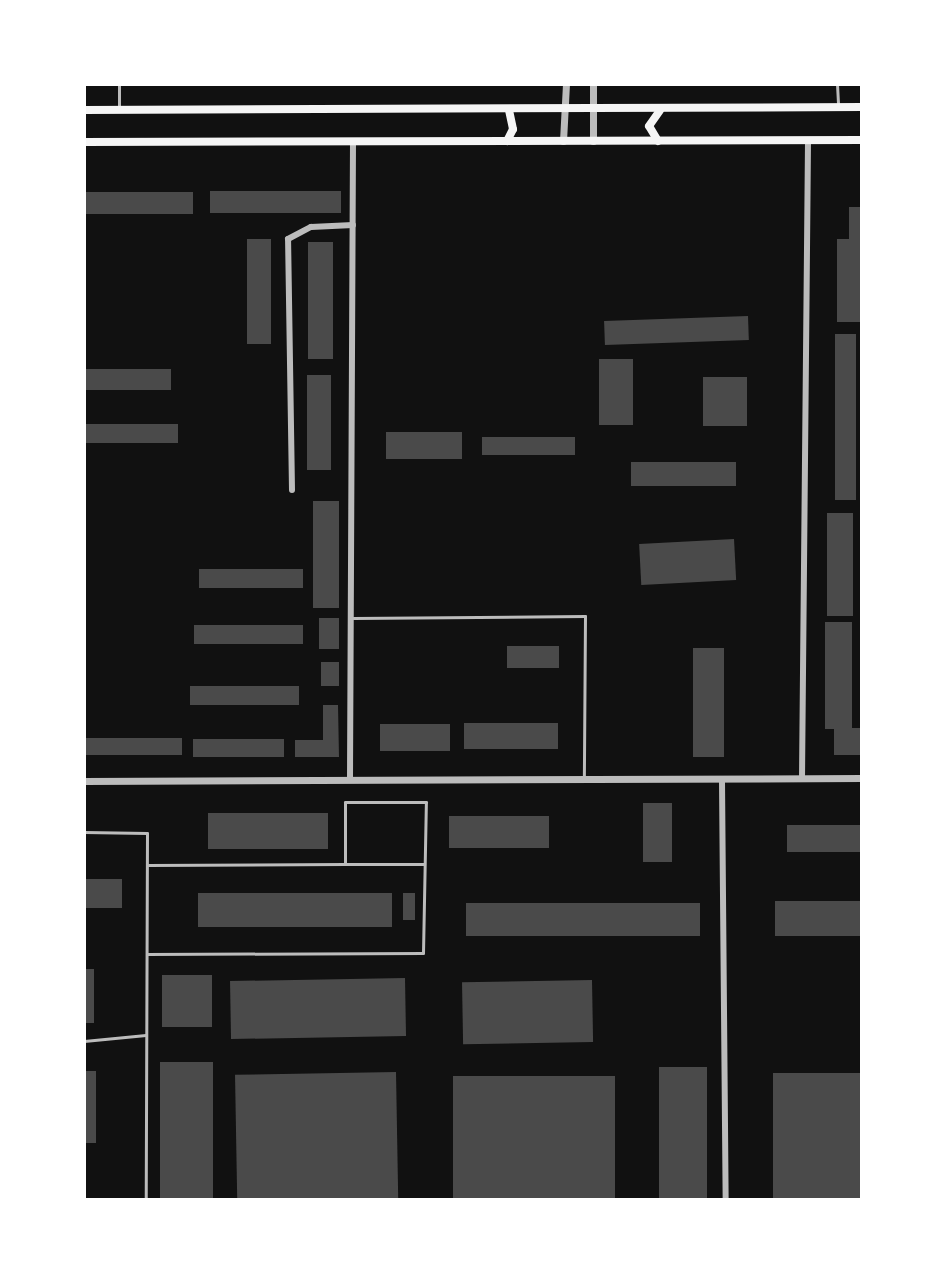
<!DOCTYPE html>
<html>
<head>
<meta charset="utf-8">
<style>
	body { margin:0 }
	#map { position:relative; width:946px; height:1284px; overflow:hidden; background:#111; font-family:Arial,sans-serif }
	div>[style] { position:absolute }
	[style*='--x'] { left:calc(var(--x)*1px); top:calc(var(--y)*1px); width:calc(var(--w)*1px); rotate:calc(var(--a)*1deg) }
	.building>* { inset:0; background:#4a4a4a; transform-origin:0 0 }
	.service>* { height:3px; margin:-1.5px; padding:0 1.5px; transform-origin:1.5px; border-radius:1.5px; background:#bcbcbc }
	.minor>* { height:6px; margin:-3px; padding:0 3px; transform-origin:3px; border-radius:3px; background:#bcbcbc }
	.tertiary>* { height:7px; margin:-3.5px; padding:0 3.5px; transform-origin:3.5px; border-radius:3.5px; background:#bcbcbc }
	.secondary>* { height:8px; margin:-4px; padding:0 4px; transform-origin:4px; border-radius:4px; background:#f5f5f5 }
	span { translate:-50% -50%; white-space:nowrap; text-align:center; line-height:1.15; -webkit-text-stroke:6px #fff; paint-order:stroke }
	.frame { position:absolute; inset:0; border:86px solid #fff; pointer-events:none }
</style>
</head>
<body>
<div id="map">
	<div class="building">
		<div style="left:210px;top:191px;width:131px;height:22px"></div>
		<div style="left:84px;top:192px;width:109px;height:22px"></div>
		<div style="clip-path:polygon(849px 207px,862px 207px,862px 322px,837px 322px,837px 239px,849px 239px)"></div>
		<div style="left:247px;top:239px;width:24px;height:105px"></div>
		<div style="left:308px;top:242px;width:25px;height:117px"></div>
		<div style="left:748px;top:316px;width:24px;height:144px;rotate:88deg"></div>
		<div style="left:835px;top:334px;width:21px;height:166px"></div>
		<div style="left:633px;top:359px;width:66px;height:34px;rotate:90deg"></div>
		<div style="left:84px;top:369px;width:87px;height:21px"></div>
		<div style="left:307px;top:375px;width:24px;height:95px"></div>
		<div style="left:703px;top:377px;width:44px;height:49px"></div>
		<div style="left:84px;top:424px;width:94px;height:19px"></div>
		<div style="left:386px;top:432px;width:76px;height:27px"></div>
		<div style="left:482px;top:437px;width:93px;height:18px"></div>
		<div style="left:631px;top:462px;width:105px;height:24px"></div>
		<div style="left:313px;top:501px;width:26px;height:107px"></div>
		<div style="left:827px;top:513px;width:26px;height:103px"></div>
		<div style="left:734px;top:539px;width:41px;height:95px;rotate:87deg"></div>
		<div style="left:303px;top:569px;width:19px;height:104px;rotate:90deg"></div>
		<div style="left:339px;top:618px;width:31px;height:20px;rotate:90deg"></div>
		<div style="clip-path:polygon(825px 622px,852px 622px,852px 728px,862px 728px,862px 755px,834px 755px,834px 729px,825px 729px)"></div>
		<div style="left:303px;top:625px;width:19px;height:109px;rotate:90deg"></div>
		<div style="left:507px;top:646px;width:52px;height:22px"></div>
		<div style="left:693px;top:648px;width:31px;height:109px"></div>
		<div style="left:321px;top:662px;width:18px;height:24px"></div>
		<div style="left:299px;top:686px;width:19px;height:109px;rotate:90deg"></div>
		<div style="clip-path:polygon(323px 705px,338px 705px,339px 757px,295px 757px,295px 740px,323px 740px)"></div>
		<div style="left:464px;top:723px;width:94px;height:26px"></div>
		<div style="left:380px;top:724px;width:70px;height:27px"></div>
		<div style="left:182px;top:738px;width:17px;height:98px;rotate:90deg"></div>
		<div style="left:193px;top:739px;width:91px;height:18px"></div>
		<div style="left:643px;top:803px;width:29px;height:59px"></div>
		<div style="left:208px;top:813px;width:120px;height:36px"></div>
		<div style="left:449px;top:816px;width:100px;height:32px"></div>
		<div style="left:862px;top:825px;width:27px;height:75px;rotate:90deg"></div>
		<div style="left:84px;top:879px;width:38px;height:29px"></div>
		<div style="left:198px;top:893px;width:194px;height:34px"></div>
		<div style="left:403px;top:893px;width:12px;height:27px"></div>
		<div style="left:862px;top:901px;width:35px;height:87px;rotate:90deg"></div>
		<div style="left:466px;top:903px;width:234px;height:33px"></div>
		<div style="left:84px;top:969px;width:10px;height:54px"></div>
		<div style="left:212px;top:975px;width:52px;height:50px;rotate:90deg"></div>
		<div style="left:405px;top:978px;width:58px;height:175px;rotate:89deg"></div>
		<div style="left:592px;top:980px;width:62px;height:130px;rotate:89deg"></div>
		<div style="left:160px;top:1062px;width:53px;height:138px"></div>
		<div style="left:707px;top:1067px;width:133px;height:48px;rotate:90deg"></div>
		<div style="left:84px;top:1071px;width:12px;height:72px"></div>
		<div style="left:396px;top:1072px;width:128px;height:161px;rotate:89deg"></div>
		<div style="left:862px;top:1073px;width:127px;height:89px;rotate:90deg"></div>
		<div style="left:615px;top:1076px;width:124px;height:162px;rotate:90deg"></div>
	</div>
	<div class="service">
		<div style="--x:837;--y:84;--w:20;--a:87"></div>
		<div style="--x:119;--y:106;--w:22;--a:-90"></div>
		<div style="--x:353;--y:618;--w:232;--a:-0.5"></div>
		<div style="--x:585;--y:616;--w:160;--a:90.4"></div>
		<div style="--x:84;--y:832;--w:63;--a:0.9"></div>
		<div style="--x:147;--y:833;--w:367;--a:90.2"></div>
		<div style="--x:148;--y:865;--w:197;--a:-0.3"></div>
		<div style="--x:147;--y:954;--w:276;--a:-0.2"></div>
		<div style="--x:423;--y:953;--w:151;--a:-88.9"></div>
		<div style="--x:426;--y:802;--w:81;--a:180"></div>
		<div style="--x:345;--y:802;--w:62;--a:90"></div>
		<div style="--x:345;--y:864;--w:79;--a:0"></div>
		<div style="--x:84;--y:1041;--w:62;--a:-5.5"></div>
	</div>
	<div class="minor">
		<div style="--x:292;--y:490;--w:251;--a:-90.9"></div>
		<div style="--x:288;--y:239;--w:26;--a:-28"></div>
		<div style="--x:311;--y:227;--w:42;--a:-2.7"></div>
		<div style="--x:350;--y:778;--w:637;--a:-89.73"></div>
		<div style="--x:802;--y:779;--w:639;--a:-89.46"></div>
		<div style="--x:722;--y:781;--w:419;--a:89.5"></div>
	</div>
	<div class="tertiary">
		<div style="--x:593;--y:84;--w:57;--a:90"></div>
		<div style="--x:563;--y:141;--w:57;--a:-87"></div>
		<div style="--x:84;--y:781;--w:778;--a:-0.22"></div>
	</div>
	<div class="secondary">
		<div style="--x:84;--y:110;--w:778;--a:-0.22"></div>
		<div style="--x:507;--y:141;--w:13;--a:-63"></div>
		<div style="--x:513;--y:129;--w:19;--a:-102"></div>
		<div style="--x:658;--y:141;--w:17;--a:-121"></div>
		<div style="--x:649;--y:126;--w:19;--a:-55"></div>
		<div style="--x:84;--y:142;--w:778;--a:-0.15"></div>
	</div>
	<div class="frame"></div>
</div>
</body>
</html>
